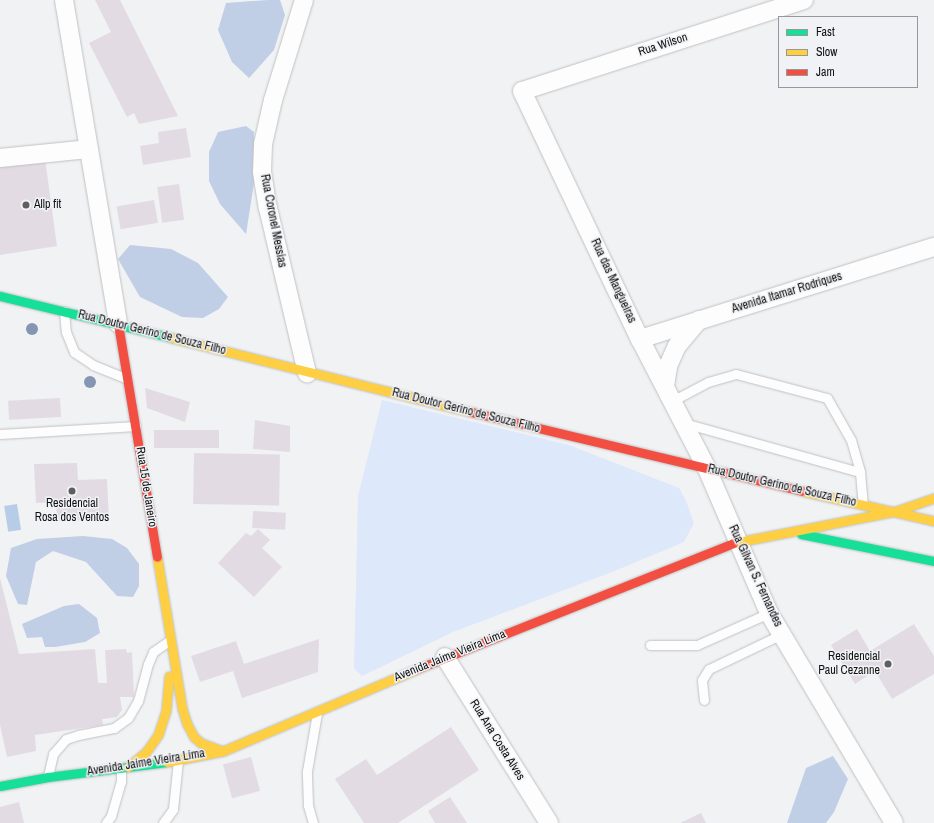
<!DOCTYPE html>
<html>
<head>
<meta charset="utf-8">
<style>
	body { margin:0 }
	#map { position:relative; width:934px; height:823px; overflow:hidden; background:#f1f2f4; font-family:"Archivo Narrow",sans-serif }
	div>[style] { position:absolute }
	[style*='--x'] { left:calc(var(--x)*1px); top:calc(var(--y)*1px); width:calc(var(--w)*1px); rotate:calc(var(--a)*1deg) }
	.green>* { inset:0; background:#dde8fa }
	.forest>* { inset:0; background:#c0cee6 }
	.water>* { inset:0; background:#b6cce7; transform-origin:0 0 }
	.building>* { inset:0; background:#e2dbe3; transform-origin:0 0 }
	.roads { filter:drop-shadow(0 0 1px #c0c1c2) drop-shadow(0 0 1px #c0c1c2) }
	.lane>* { height:9px; margin:-4.5px; padding:0 4.5px; transform-origin:4.5px; border-radius:4.5px; background:#fdfdfd }
	.street>* { height:18px; margin:-9px; padding:0 9px; transform-origin:9px; border-radius:9px; background:#fdfdfd }
	.fast>* { height:9px; margin:-4.5px; padding:0 4.5px; transform-origin:4.5px; border-radius:4.5px; background:#16e098 }
	.slow>* { height:9px; margin:-4.5px; padding:0 4.5px; transform-origin:4.5px; border-radius:4.5px; background:#ffcf43 }
	.jam>* { height:9px; margin:-4.5px; padding:0 4.5px; transform-origin:4.5px; border-radius:4.5px; background:#f24e42 }
	.trees>* { width:12px; height:12px; margin:-6px; border-radius:50%; background:#8596b4 }
	.dots>* { width:11px; height:11px; translate:-50% -50%; box-sizing:border-box; border:2px solid #f0f2f5; border-radius:50% }
	span { translate:-50% -50%; white-space:nowrap; text-align:center; line-height:1.15; -webkit-text-stroke:3px #f0f2f5; paint-order:stroke }
	.street-label { font-size:12px; color:#101011 }
	.poi-label { font-size:12px; color:#101011 }
	.left { translate:0 -50%; text-align:left }
	.right { translate:-100% -50%; text-align:right }
	.legend { position:absolute; left:778px; top:16px; width:140px; height:72px; box-sizing:border-box; background:#f0f2f5; border:1px solid #96989a; margin:0; padding:5px 7px; list-style:none; font-size:12px; color:#101011 }
	.legend li { display:flex; align-items:center; gap:8px; height:20px }
	.legend b { width:20px; border:1px solid #96989a }
</style>
</head>
<body>
<div id="map">
	<div class="green">
		<div style="clip-path:polygon(382px 400px,569px 445px,679px 488px,686px 501px,694px 523px,684px 542px,612px 572px,453px 632px,362px 676px,354px 668px,358px 496px)"></div>
	</div>
	<div class="forest">
		<div style="clip-path:polygon(268px 0,280px 0,285px 15px,274px 50px,249px 78px,232px 62px,218px 30px,226px 3px)"></div>
		<div style="clip-path:polygon(246px 126px,254px 132px,254px 183px,246px 234px,220px 204px,209px 181px,209px 152px,218px 132px)"></div>
		<div style="clip-path:polygon(130px 245px,171px 249px,198px 263px,228px 297px,219px 309px,203px 318px,182px 317px,140px 297px,118px 259px)"></div>
		<div style="clip-path:polygon(83px 536px,112px 539px,127px 548px,139px 564px,139px 586px,133px 597px,117px 596px,86px 562px,53px 551px,36px 562px,27px 605px,18px 604px,6px 576px,11px 548px,37px 539px)"></div>
		<div style="clip-path:polygon(79px 604px,97px 618px,100px 633px,85px 642px,55px 647px,45px 647px,42px 637px,27px 638px,22px 624px,64px 606px)"></div>
		<div style="clip-path:polygon(833px 756px,848px 779px,834px 812px,826px 823px,787px 823px,806px 768px)"></div>
	</div>
	<div class="water">
		<div style="left:17px;top:504px;width:26px;height:13px;rotate:81deg"></div>
	</div>
	<div class="building">
		<div style="clip-path:polygon(95px 0,120px 0,178px 116px,139px 124px,134px 113px,127px 117px,89px 43px,111px 32px)"></div>
		<div style="clip-path:polygon(186px 128px,191px 157px,143px 165px,140px 146px,159px 143px,158px 132px)"></div>
		<div style="clip-path:polygon(45px 159px,57px 246px,0 255px,0 164px)"></div>
		<div style="left:179px;top:184px;width:36px;height:22px;rotate:82deg"></div>
		<div style="left:154px;top:200px;width:23px;height:38px;rotate:80deg"></div>
		<div style="clip-path:polygon(145px 388px,190px 402px,185px 422px,147px 408px)"></div>
		<div style="left:60px;top:398px;width:19px;height:52px;rotate:87deg"></div>
		<div style="clip-path:polygon(255px 420px,290px 426px,290px 452px,253px 449px)"></div>
		<div style="left:219px;top:430px;width:18px;height:65px;rotate:90deg"></div>
		<div style="left:194px;top:453px;width:86px;height:51px;rotate:1deg"></div>
		<div style="clip-path:polygon(77px 463px,78px 480px,107px 479px,109px 519px,57px 521px,56px 502px,36px 503px,34px 464px)"></div>
		<div style="left:253px;top:511px;width:33px;height:17px;rotate:3deg"></div>
		<div style="clip-path:polygon(258px 529px,270px 540px,262px 548px,282px 567px,254px 597px,218px 563px,246px 533px,251px 536px)"></div>
		<div style="clip-path:polygon(0 578px,19px 654px,95px 649px,98px 683px,107px 683px,105px 650px,126px 649px,127px 653px,132px 652px,134px 697px,120px 697px,122px 710px,117px 717px,102px 719px,103px 725px,35px 735px,36px 751px,7px 757px,0 725px)"></div>
		<div style="clip-path:polygon(914px 624px,934px 656px,934px 674px,892px 699px,875px 671px,855px 684px,831px 645px,857px 629px,870px 651px)"></div>
		<div style="clip-path:polygon(319px 639px,318px 672px,242px 698px,233px 671px,200px 682px,191px 656px,236px 641px,244px 664px)"></div>
		<div style="clip-path:polygon(451px 727px,479px 770px,398px 823px,364px 823px,335px 779px,366px 759px,377px 775px)"></div>
		<div style="left:251px;top:757px;width:35px;height:29px;rotate:75deg"></div>
		<div style="clip-path:polygon(450px 797px,467px 823px,435px 823px,428px 811px)"></div>
		<div style="clip-path:polygon(19px 802px,24px 823px,0 823px,0 807px)"></div>
		<div style="clip-path:polygon(701px 813px,706px 823px,680px 823px)"></div>
	</div>
	<div class="roads">
		<div class="lane">
			<div style="--x:64;--y:311;--w:21;--a:85"></div>
			<div style="--x:66;--y:332;--w:22;--a:68"></div>
			<div style="--x:74;--y:352;--w:23;--a:34"></div>
			<div style="--x:93;--y:365;--w:35;--a:22"></div>
			<div style="--x:672;--y:401;--w:41;--a:-27.8"></div>
			<div style="--x:708;--y:382;--w:29;--a:-16"></div>
			<div style="--x:736;--y:374;--w:94;--a:14.8"></div>
			<div style="--x:827;--y:398;--w:48;--a:60.3"></div>
			<div style="--x:851;--y:440;--w:33;--a:74"></div>
			<div style="--x:860;--y:472;--w:32;--a:85"></div>
			<div style="--x:684;--y:423;--w:183;--a:15.6"></div>
			<div style="--x:0;--y:434;--w:136;--a:-3.4"></div>
			<div style="--x:650;--y:645;--w:47;--a:0"></div>
			<div style="--x:697;--y:645;--w:79;--a:-24"></div>
			<div style="--x:704;--y:700;--w:20;--a:-96"></div>
			<div style="--x:702;--y:680;--w:13;--a:-58"></div>
			<div style="--x:709;--y:669;--w:81;--a:-25.6"></div>
			<div style="--x:48;--y:776;--w:23;--a:-77"></div>
			<div style="--x:53;--y:754;--w:20;--a:-49"></div>
			<div style="--x:66;--y:739;--w:13;--a:-18"></div>
			<div style="--x:78;--y:735;--w:37;--a:-11"></div>
			<div style="--x:114;--y:728;--w:17;--a:-36"></div>
			<div style="--x:128;--y:718;--w:20;--a:-60"></div>
			<div style="--x:138;--y:701;--w:38;--a:-75"></div>
			<div style="--x:148;--y:664;--w:13;--a:-67"></div>
			<div style="--x:153;--y:652;--w:21;--a:-35"></div>
			<div style="--x:106;--y:823;--w:9;--a:-54"></div>
			<div style="--x:111;--y:816;--w:35;--a:-74"></div>
			<div style="--x:121;--y:782;--w:14;--a:-90"></div>
			<div style="--x:163;--y:823;--w:17;--a:-54"></div>
			<div style="--x:173;--y:809;--w:48;--a:-84.1"></div>
			<div style="--x:313;--y:823;--w:19;--a:-106"></div>
			<div style="--x:308;--y:805;--w:34;--a:-92"></div>
			<div style="--x:307;--y:771;--w:59;--a:-80.2"></div>
		</div>
		<div class="street">
			<div style="--x:64;--y:0;--w:328;--a:80.5"></div>
			<div style="--x:304;--y:0;--w:105;--a:107.2"></div>
			<div style="--x:273;--y:100;--w:45;--a:102.8"></div>
			<div style="--x:263;--y:144;--w:28;--a:92"></div>
			<div style="--x:262;--y:172;--w:36;--a:81"></div>
			<div style="--x:268;--y:208;--w:170;--a:76.7"></div>
			<div style="--x:804;--y:0;--w:296;--a:162.1"></div>
			<div style="--x:522;--y:91;--w:275;--a:64.6"></div>
			<div style="--x:640;--y:339;--w:146;--a:62.7"></div>
			<div style="--x:707;--y:469;--w:157;--a:66.7"></div>
			<div style="--x:769;--y:613;--w:244;--a:59.2"></div>
			<div style="--x:0;--y:158;--w:89;--a:-5.8"></div>
			<div style="--x:640;--y:339;--w:308;--a:-17.4"></div>
			<div style="--x:665;--y:386;--w:20;--a:-81"></div>
			<div style="--x:668;--y:366;--w:22;--a:-66"></div>
			<div style="--x:677;--y:346;--w:34;--a:-50"></div>
			<div style="--x:445;--y:657;--w:196;--a:57.9"></div>
		</div>
		<div class="fast">
			<div style="--x:0;--y:296;--w:177;--a:13.7"></div>
			<div style="--x:801;--y:534;--w:136;--a:11.5"></div>
			<div style="--x:0;--y:786;--w:49;--a:-10.6"></div>
			<div style="--x:48;--y:777;--w:120;--a:-7.2"></div>
		</div>
		<div class="slow">
			<div style="--x:172;--y:338;--w:308;--a:13.9"></div>
			<div style="--x:802;--y:491;--w:135;--a:12.8"></div>
			<div style="--x:733;--y:543;--w:166;--a:-11.1"></div>
			<div style="--x:896;--y:511;--w:40;--a:-18.9"></div>
			<div style="--x:157;--y:557;--w:153;--a:80.6"></div>
			<div style="--x:182;--y:708;--w:17;--a:73"></div>
			<div style="--x:187;--y:724;--w:15;--a:62"></div>
			<div style="--x:194;--y:737;--w:9;--a:41"></div>
			<div style="--x:201;--y:743;--w:23;--a:20"></div>
			<div style="--x:167;--y:762;--w:57;--a:-11.1"></div>
			<div style="--x:223;--y:751;--w:211;--a:-22.9"></div>
			<div style="--x:128;--y:767;--w:23;--a:-40"></div>
			<div style="--x:146;--y:752;--w:21;--a:-55"></div>
			<div style="--x:158;--y:735;--w:26;--a:-72"></div>
			<div style="--x:166;--y:710;--w:34;--a:-85"></div>
		</div>
		<div class="jam">
			<div style="--x:118;--y:324;--w:236;--a:80.5"></div>
			<div style="--x:471;--y:412;--w:340;--a:13.4"></div>
			<div style="--x:417;--y:669;--w:340;--a:-21.7"></div>
		</div>
	</div>
	<div class="trees">
		<div style="left:32px;top:329px"></div>
		<div style="left:90px;top:382px"></div>
	</div>
	<div class="dots">
		<div style="left:26px;top:205px;background:#5f5f60"></div>
		<div style="left:72px;top:491px;background:#5f5f60"></div>
		<div style="left:888px;top:664px;background:#5f5f60"></div>
	</div>
	<div class="street-label">
		<span style="left:663px;top:45px;rotate:-18deg">Rua Wilson</span>
		<span style="left:273px;top:221px;rotate:79deg">Rua Coronel Messias</span>
		<span style="left:613px;top:281px;rotate:65deg">Rua das Mangueiras</span>
		<span style="left:787px;top:293px;rotate:-17deg">Avenida Itamar Rodriques</span>
		<span style="left:152px;top:333px;rotate:14deg">Rua Doutor Gerino de Souza Filho</span>
		<span style="left:466px;top:411px;rotate:14deg">Rua Doutor Gerino de Souza Filho</span>
		<span style="left:782px;top:486px;rotate:13deg">Rua Doutor Gerino de Souza Filho</span>
		<span style="left:146px;top:487px;rotate:81deg">Rua 15 de Janeiro</span>
		<span style="left:755px;top:576px;rotate:65deg">Rua Gilvan S. Fernandes</span>
		<span style="left:450px;top:656px;rotate:-22deg">Avenida Jaime Vieira Lima</span>
		<span style="left:497px;top:740px;rotate:58deg">Rua Ana Costa Alves</span>
		<span style="left:146px;top:763px;rotate:-9deg">Avenida Jaime Vieira Lima</span>
	</div>
	<div class="poi-label">
		<span class="left" style="left:34px;top:205px">Allp fit</span>
		<span style="left:72px;top:511px">Residencial<br>Rosa dos Ventos</span>
		<span class="right" style="left:880px;top:664px">Residencial<br>Paul Cezanne</span>
	</div>
	<ul class="legend">
	<li><b style="height:5px;background:#16e098"></b>Fast</li>
	<li><b style="height:5px;background:#ffcf43"></b>Slow</li>
	<li><b style="height:5px;background:#f24e42"></b>Jam</li>
	</ul>
</div>
</body>
</html>
